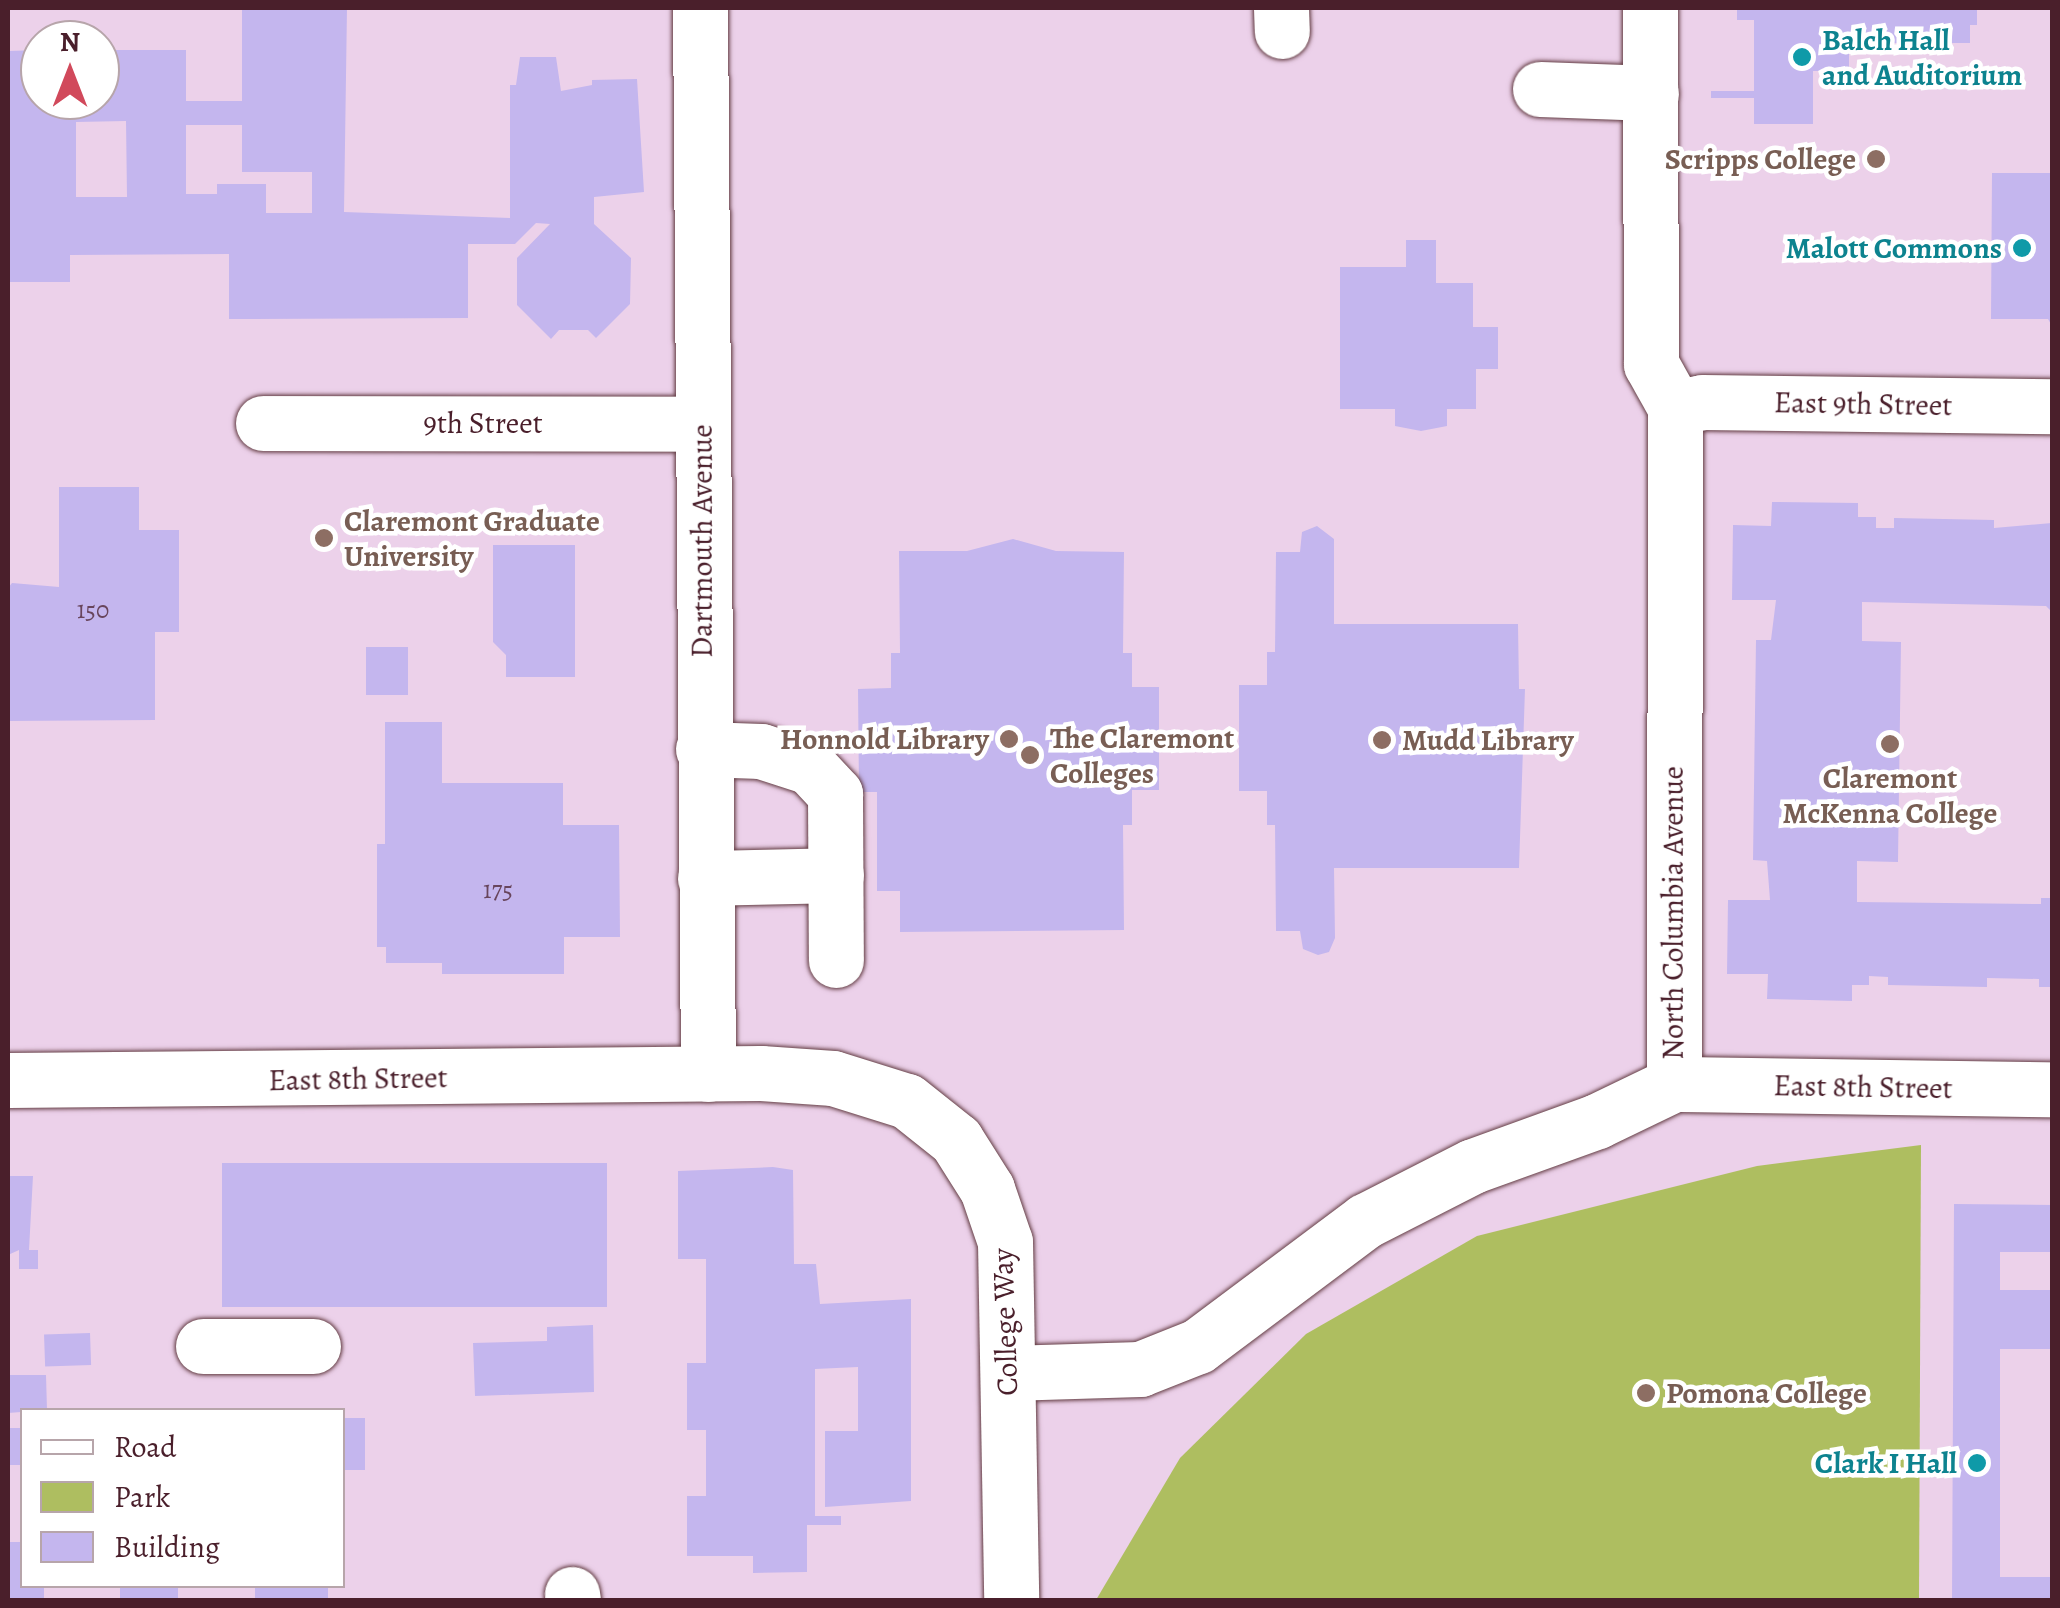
<!DOCTYPE html>
<html>
<head>
<meta charset="utf-8">
<style>
	body { margin:0 }
	#map { position:relative; width:2060px; height:1608px; overflow:hidden; background:#f5e7d1; font-family:Alegreya,serif }
	div>[style] { position:absolute }
	[style*='--x'] { left:calc(var(--x)*1px); top:calc(var(--y)*1px); width:calc(var(--w)*1px); rotate:calc(var(--a)*1deg) }
	.built>* { inset:0; background:#ecd1ea }
	.green>* { inset:0; background:#aebe60 }
	.building>* { inset:0; background:#c4b6ee; transform-origin:0 0 }
	.roads { filter:drop-shadow(0 0 2px #643d44) drop-shadow(0 0 2px #643d44) }
	.minor>* { height:55px; margin:-27.5px; padding:0 27.5px; transform-origin:27.5px; border-radius:27.5px; background:#fff }
	.dots>* { width:28px; height:28px; translate:-50% -50%; box-sizing:border-box; border:5px solid #fff; border-radius:50% }
	span { translate:-50% -50%; white-space:nowrap; text-align:center; line-height:1.15; -webkit-text-stroke:9px #fff; paint-order:stroke }
	.number-label { font-size:25px; color:#68455c }
	.number-label span { -webkit-text-stroke-width:0 }
	.culture-label { font-size:30px; color:#0d838f; font-weight:700 }
	.left { translate:0 -50%; text-align:left }
	.right { translate:-100% -50%; text-align:right }
	.education-label { font-size:30px; color:#785e54; font-weight:700 }
	.street-label { font-size:30px; color:#4a1f2b }
	.frame { position:absolute; inset:0; border:10px solid #4a1f2b; pointer-events:none }
	.legend { position:absolute; left:20px; top:1408px; width:325px; height:180px; box-sizing:border-box; background:#fff; border:2px solid #b7a5aa; margin:0; padding:12px 18px; list-style:none; font-size:30px; color:#4a1f2b }
	.legend li { display:flex; align-items:center; gap:20px; height:50px }
	.legend b { width:50px; border:2px solid #b7a5aa }
	.north { position:absolute; left:20px; top:20px; width:100px; height:100px; box-sizing:border-box; background:#fff; border:2px solid #b7a5aa; border-radius:50%; rotate:0deg; font-size:28px; font-weight:700; line-height:40px; text-align:center; color:#4a1f2b }
	.north::after { content:''; display:block; margin:auto; width:35px; height:45px; background:#d1495b; clip-path:polygon(50% 0,100% 100%,50% 72%,0 100%) }
</style>
</head>
<body>
<div id="map">
	<div class="built">
		<div style="clip-path:polygon(evenodd,8px 8px,2052px 8px,2052px 1600px,8px 1600px,8px 8px,40px 40px,100px 40px,100px 100px,40px 100px,40px 40px,8px 8px,22px 1410px,342px 1410px,342px 1586px,22px 1586px,22px 1410px)"></div>
	</div>
	<div class="green">
		<div style="clip-path:polygon(1921px 1145px,1919px 1600px,1096px 1600px,1180px 1458px,1306px 1334px,1477px 1236px,1757px 1166px)"></div>
	</div>
	<div class="building">
		<div style="clip-path:polygon(evenodd,242px 8px,347px 8px,344px 212px,510px 218px,510px 85px,516px 85px,520px 57px,556px 57px,561px 91px,592px 85px,592px 80px,637px 79px,644px 192px,594px 197px,594px 224px,631px 258px,630px 304px,596px 338px,588px 330px,559px 330px,551px 339px,517px 305px,517px 258px,550px 224px,536px 223px,515px 244px,468px 244px,468px 318px,229px 319px,229px 254px,70px 255px,70px 282px,8px 282px,8px 51px,40px 50px,40px 100px,100px 100px,100px 50px,186px 50px,186px 101px,242px 101px,242px 8px,126px 121px,127px 197px,76px 197px,76px 122px,126px 121px,242px 8px,186px 125px,242px 125px,242px 172px,312px 172px,312px 213px,266px 213px,266px 184px,217px 184px,217px 194px,186px 194px,186px 125px)"></div>
		<div style="clip-path:polygon(1737px 8px,1977px 8px,1977px 25px,1970px 25px,1970px 43px,1849px 43px,1849px 71px,1813px 71px,1813px 124px,1754px 124px,1754px 98px,1711px 98px,1711px 91px,1754px 91px,1754px 20px,1737px 20px)"></div>
		<div style="clip-path:polygon(1992px 173px,2051px 173px,2052px 326px,2048px 319px,1991px 319px)"></div>
		<div style="clip-path:polygon(1406px 240px,1436px 240px,1436px 283px,1473px 283px,1473px 327px,1498px 327px,1498px 369px,1476px 369px,1476px 409px,1447px 409px,1447px 426px,1421px 431px,1395px 426px,1395px 409px,1340px 409px,1340px 267px,1406px 267px)"></div>
		<div style="clip-path:polygon(59px 487px,139px 487px,139px 530px,179px 530px,179px 632px,155px 632px,155px 720px,8px 721px,8px 588px,12px 583px,59px 587px)"></div>
		<div style="clip-path:polygon(1772px 502px,1858px 503px,1858px 517px,1876px 517px,1876px 528px,1894px 528px,1894px 518px,1994px 520px,1994px 528px,2052px 523px,2052px 612px,2046px 606px,1862px 602px,1862px 641px,1901px 642px,1898px 862px,1857px 861px,1857px 902px,2041px 904px,2041px 898px,2052px 898px,2052px 987px,2039px 987px,2039px 979px,1987px 978px,1987px 987px,1888px 985px,1888px 977px,1869px 976px,1869px 985px,1852px 985px,1852px 1001px,1767px 999px,1768px 974px,1727px 974px,1728px 900px,1770px 900px,1767px 861px,1753px 860px,1756px 640px,1771px 640px,1776px 600px,1732px 600px,1733px 525px,1771px 526px)"></div>
		<div style="clip-path:polygon(1317px 526px,1334px 539px,1334px 624px,1518px 624px,1519px 689px,1525px 689px,1519px 868px,1334px 868px,1335px 938px,1329px 952px,1318px 955px,1303px 949px,1300px 931px,1276px 931px,1275px 825px,1267px 825px,1267px 791px,1239px 791px,1239px 685px,1267px 685px,1267px 652px,1275px 652px,1276px 552px,1300px 552px,1302px 532px)"></div>
		<div style="clip-path:polygon(1013px 539px,1056px 551px,1124px 552px,1123px 653px,1132px 653px,1132px 687px,1159px 687px,1159px 790px,1132px 790px,1132px 825px,1123px 825px,1124px 930px,900px 932px,900px 891px,877px 891px,877px 792px,859px 792px,858px 689px,891px 688px,891px 653px,900px 653px,899px 551px,967px 551px)"></div>
		<div style="clip-path:polygon(493px 545px,575px 545px,575px 677px,506px 677px,506px 655px,493px 642px)"></div>
		<div style="left:366px;top:647px;width:42px;height:48px"></div>
		<div style="clip-path:polygon(385px 722px,442px 722px,442px 783px,563px 783px,563px 825px,619px 825px,620px 937px,564px 937px,564px 974px,442px 974px,442px 963px,386px 963px,386px 947px,377px 947px,377px 844px,385px 844px)"></div>
		<div style="left:222px;top:1163px;width:385px;height:144px"></div>
		<div style="clip-path:polygon(773px 1167px,793px 1170px,794px 1264px,816px 1264px,820px 1304px,911px 1299px,911px 1501px,825px 1507px,825px 1431px,858px 1431px,858px 1367px,815px 1369px,815px 1516px,841px 1516px,841px 1525px,807px 1525px,807px 1572px,753px 1573px,753px 1556px,687px 1556px,687px 1496px,706px 1496px,706px 1430px,687px 1430px,687px 1363px,706px 1363px,706px 1259px,678px 1259px,678px 1171px)"></div>
		<div style="clip-path:polygon(8px 1176px,33px 1176px,29px 1250px,38px 1250px,38px 1269px,19px 1269px,19px 1250px,8px 1255px)"></div>
		<div style="clip-path:polygon(1954px 1204px,2052px 1205px,2052px 1252px,2000px 1252px,2000px 1290px,2052px 1290px,2052px 1349px,2000px 1349px,2000px 1577px,2052px 1577px,2052px 1600px,1952px 1600px)"></div>
		<div style="clip-path:polygon(593px 1325px,594px 1392px,475px 1396px,473px 1343px,547px 1341px,547px 1327px)"></div>
		<div style="left:90px;top:1333px;width:32px;height:46px;rotate:88deg"></div>
		<div style="clip-path:polygon(10px 1375px,46px 1375px,47px 1410px,8px 1413px)"></div>
		<div style="left:342px;top:1418px;width:23px;height:52px"></div>
		<div style="left:8px;top:1428px;width:14px;height:37px"></div>
		<div style="clip-path:polygon(8px 1542px,22px 1542px,22px 1586px,44px 1586px,44px 1600px,8px 1600px)"></div>
		<div style="left:120px;top:1586px;width:58px;height:14px"></div>
		<div style="clip-path:polygon(261px 1586px,328px 1586px,328px 1600px,255px 1600px,255px 1587px)"></div>
	</div>
	<div class="roads">
		<div class="minor">
			<div style="--x:700;--y:8;--w:1066;--a:89.57"></div>
			<div style="--x:1281;--y:8;--w:23;--a:88"></div>
			<div style="--x:1540;--y:89;--w:111;--a:2.1"></div>
			<div style="--x:1675;--y:407;--w:27;--a:-10"></div>
			<div style="--x:1702;--y:402;--w:350;--a:0.7"></div>
			<div style="--x:263;--y:423;--w:439;--a:0.1"></div>
			<div style="--x:703;--y:749;--w:58;--a:2"></div>
			<div style="--x:761;--y:751;--w:52;--a:18.1"></div>
			<div style="--x:810;--y:767;--w:37;--a:47"></div>
			<div style="--x:835;--y:794;--w:166;--a:89.7"></div>
			<div style="--x:705;--y:878;--w:131;--a:-1.3"></div>
			<div style="--x:8;--y:1080;--w:753;--a:-0.53"></div>
			<div style="--x:761;--y:1073;--w:72;--a:4"></div>
			<div style="--x:833;--y:1078;--w:77;--a:17.3"></div>
			<div style="--x:907;--y:1101;--w:63;--a:38.5"></div>
			<div style="--x:956;--y:1140;--w:58;--a:57.7"></div>
			<div style="--x:987;--y:1189;--w:56;--a:71.2"></div>
			<div style="--x:1005;--y:1242;--w:358;--a:89"></div>
			<div style="--x:1674;--y:1084;--w:378;--a:0.8"></div>
			<div style="--x:203;--y:1346;--w:110;--a:0"></div>
			<div style="--x:1008;--y:1373;--w:132;--a:-1.7"></div>
			<div style="--x:1140;--y:1369;--w:62;--a:-21.6"></div>
			<div style="--x:1198;--y:1346;--w:209;--a:-36.8"></div>
			<div style="--x:1365;--y:1221;--w:121;--a:-27"></div>
			<div style="--x:1473;--y:1166;--w:132;--a:-19.9"></div>
			<div style="--x:1597;--y:1121;--w:85;--a:-25.7"></div>
			<div style="--x:1674;--y:1084;--w:677;--a:-89.92"></div>
			<div style="--x:1675;--y:407;--w:49;--a:-119.2"></div>
			<div style="--x:1651;--y:364;--w:356;--a:-90.2"></div>
			<div style="--x:572;--y:1594;--w:6;--a:81"></div>
		</div>
	</div>
	<div class="dots">
		<div style="left:1802px;top:57px;background:#0f9aa8"></div>
		<div style="left:1876px;top:159px;background:#8d6e63"></div>
		<div style="left:2022px;top:248px;background:#0f9aa8"></div>
		<div style="left:324px;top:538px;background:#8d6e63"></div>
		<div style="left:1009px;top:739px;background:#8d6e63"></div>
		<div style="left:1382px;top:740px;background:#8d6e63"></div>
		<div style="left:1890px;top:744px;background:#8d6e63"></div>
		<div style="left:1030px;top:755px;background:#8d6e63"></div>
		<div style="left:1646px;top:1393px;background:#8d6e63"></div>
		<div style="left:1977px;top:1463px;background:#0f9aa8"></div>
	</div>
	<div class="number-label">
		<span style="left:93px;top:610px">150</span>
		<span style="left:498px;top:890px">175</span>
	</div>
	<div class="culture-label">
		<span class="left" style="left:1822px;top:57px">Balch Hall<br>and Auditorium</span>
		<span class="right" style="left:2002px;top:248px">Malott Commons</span>
		<span class="right" style="left:1957px;top:1463px">Clark I Hall</span>
	</div>
	<div class="education-label">
		<span class="right" style="left:1856px;top:159px">Scripps College</span>
		<span class="left" style="left:344px;top:538px">Claremont Graduate<br>University</span>
		<span class="left" style="left:1050px;top:755px">The Claremont<br>Colleges</span>
		<span class="right" style="left:989px;top:739px">Honnold Library</span>
		<span class="left" style="left:1402px;top:740px">Mudd Library</span>
		<span style="left:1890px;top:795px">Claremont<br>McKenna College</span>
		<span class="left" style="left:1666px;top:1393px">Pomona College</span>
	</div>
	<div class="street-label">
		<span style="left:1863px;top:404px;rotate:1deg">East 9th Street</span>
		<span style="left:483px;top:423px">9th Street</span>
		<span style="left:702px;top:541px;rotate:-90deg">Dartmouth Avenue</span>
		<span style="left:1673px;top:913px;rotate:-90deg">North Columbia Avenue</span>
		<span style="left:358px;top:1079px;rotate:-1deg">East 8th Street</span>
		<span style="left:1863px;top:1087px;rotate:1deg">East 8th Street</span>
		<span style="left:1005px;top:1322px;rotate:-92deg">College Way</span>
	</div>
	<div class="frame"></div>
	<ul class="legend">
	<li><b style="height:12px;background:#fff"></b>Road</li>
	<li><b style="height:28px;background:#aebe60"></b>Park</li>
	<li><b style="height:28px;background:#c4b6ee"></b>Building</li>
	</ul>
	<div class="north">N</div>
</div>
</body>
</html>
